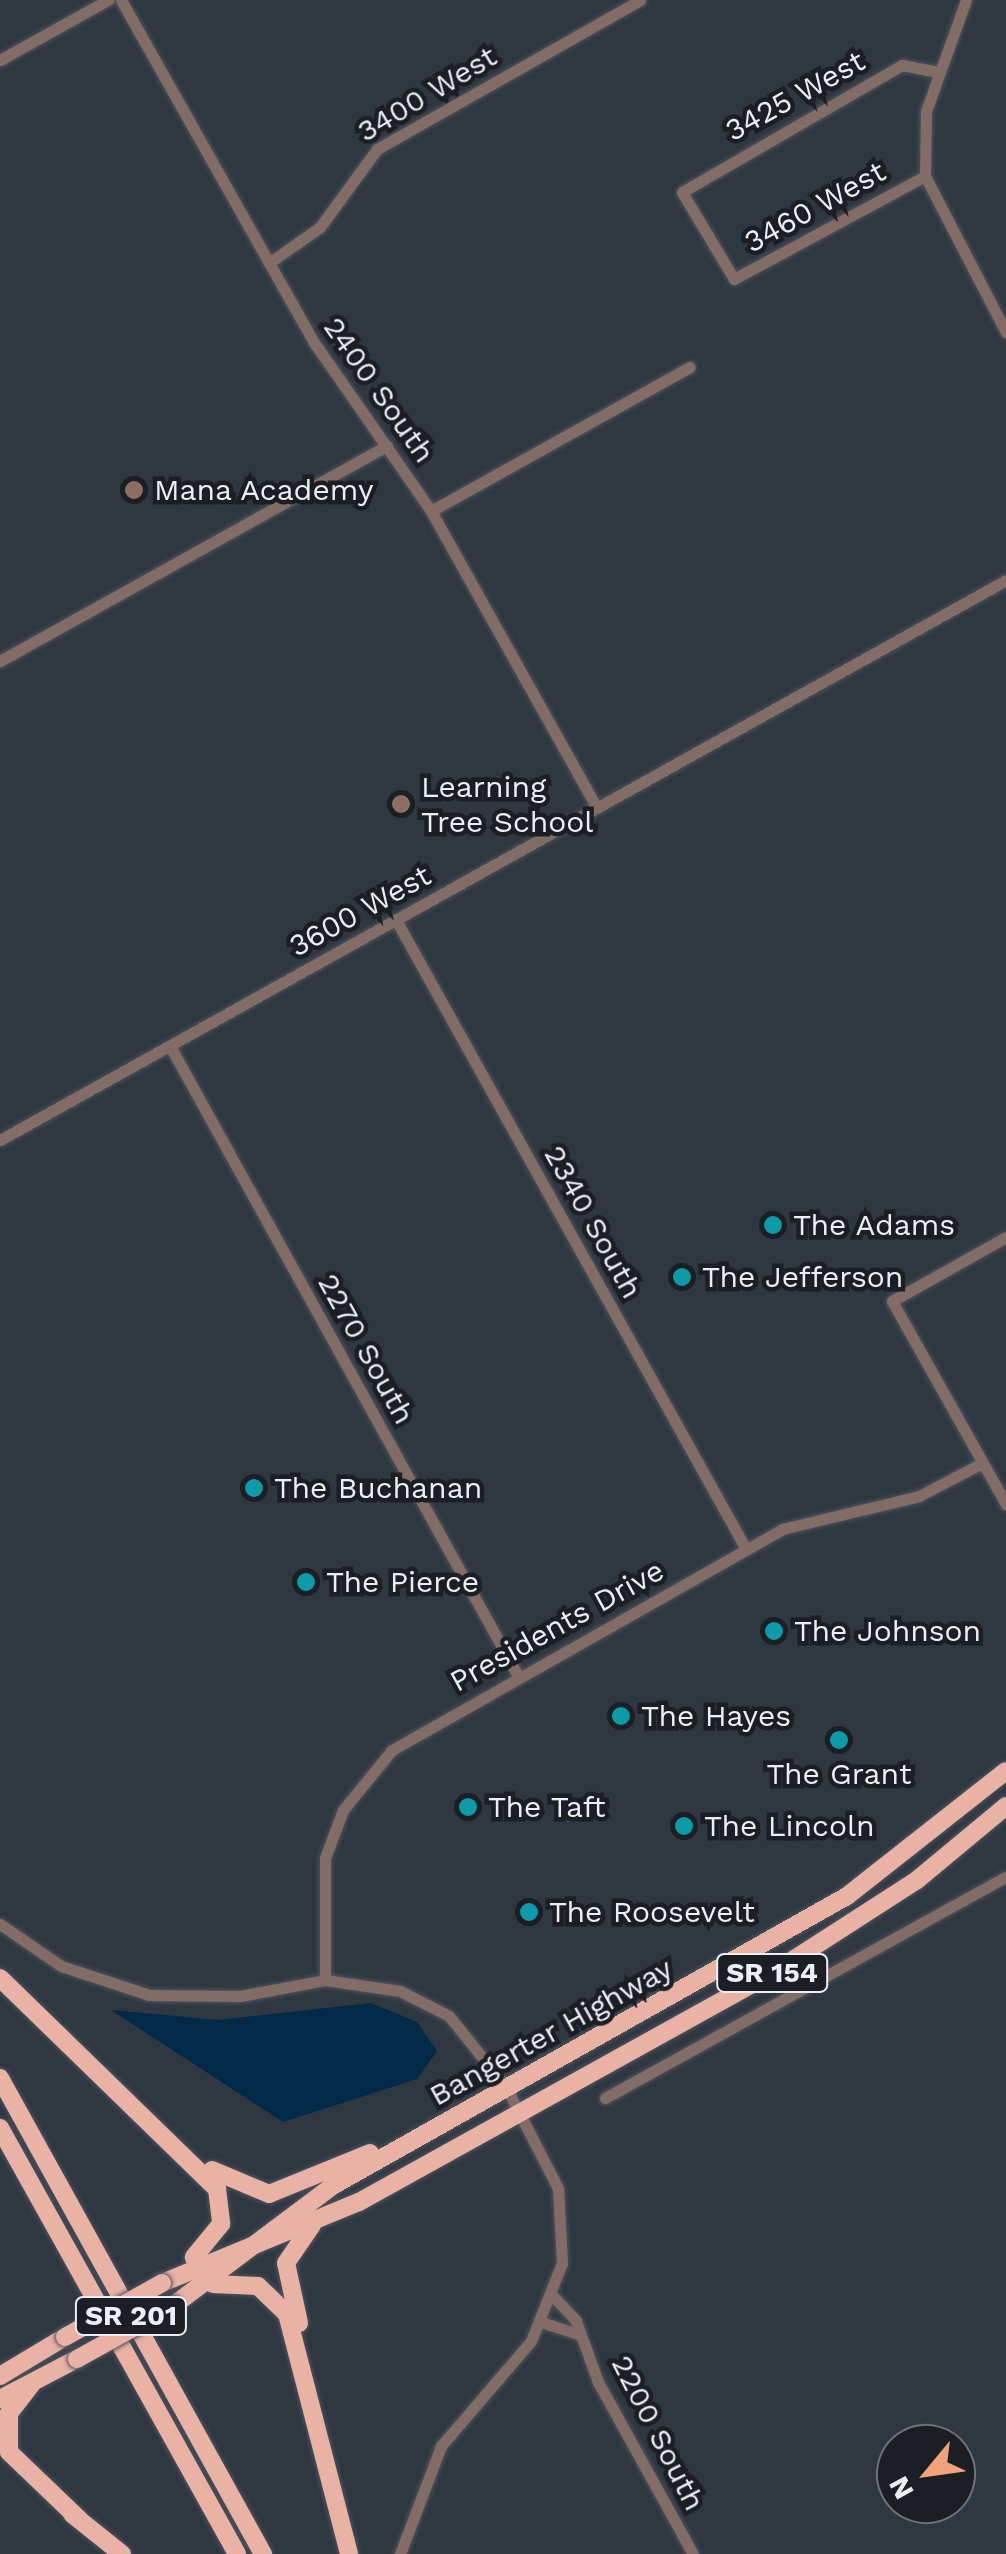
<!DOCTYPE html>
<html>
<head>
<meta charset="utf-8">
<style>
	body { margin:0 }
	#map { position:relative; width:1006px; height:2554px; overflow:hidden; background:#2f3741; font-family:"Work Sans",sans-serif }
	div>[style] { position:absolute }
	[style*='--x'] { left:calc(var(--x)*1px); top:calc(var(--y)*1px); width:calc(var(--w)*1px); rotate:calc(var(--a)*1deg) }
	.water>* { inset:0; background:#002a47 }
	.roads { filter:drop-shadow(0 0 2px #4d545e) drop-shadow(0 0 2px #4d545e) }
	.minor>* { height:11px; margin:-5.5px; padding:0 5.5px; transform-origin:5.5px; border-radius:5.5px; background:#836b66 }
	.highway>* { height:18px; margin:-9px; padding:0 9px; transform-origin:9px; border-radius:9px; background:#eab1a5 }
	.bridges { filter:drop-shadow(0 0 2px #4d545e) drop-shadow(0 0 2px #4d545e) }
	.highway-bridge>* { height:18px; margin:-9px; padding:0 9px; transform-origin:9px; border-radius:9px; background:#eab1a5 }
	.dots>* { width:28px; height:28px; translate:-50% -50%; box-sizing:border-box; border:5px solid #1b1e23; border-radius:50% }
	span { translate:-50% -50%; white-space:nowrap; text-align:center; line-height:1.15; -webkit-text-stroke:9px #1b1e23; paint-order:stroke }
	.shield-label span { padding:2px 8px; background:#1b1e23; border:2px solid; border-radius:8px; -webkit-text-stroke-width:0 }
	.shield-label { font-size:28px; color:#eaeff5; font-weight:700 }
	.street-label { font-size:30px; color:#eaeff5 }
	.poi-label { font-size:30px; color:#eaeff5 }
	.left { translate:0 -50%; text-align:left }
	.north { position:absolute; left:876px; top:2424px; width:100px; height:100px; box-sizing:border-box; background:#1b1e23; border:2px solid #6e7277; border-radius:50%; rotate:241deg; font-size:28px; font-weight:700; line-height:40px; text-align:center; color:#eaeff5 }
	.north::after { content:''; display:block; margin:auto; width:35px; height:45px; background:#f1a27b; clip-path:polygon(50% 0,100% 100%,50% 72%,0 100%) }
</style>
</head>
<body>
<div id="map">
	<div class="water">
		<div style="clip-path:polygon(371px 2003px,417px 2022px,437px 2051px,417px 2079px,283px 2122px,111px 2010px,218px 2020px)"></div>
	</div>
	<div class="roads">
		<div class="minor">
			<div style="--x:121;--y:0;--w:395;--a:60.6"></div>
			<div style="--x:315;--y:344;--w:203;--a:55.2"></div>
			<div style="--x:431;--y:511;--w:340;--a:60.8"></div>
			<div style="--x:966;--y:0;--w:118;--a:109.8"></div>
			<div style="--x:926;--y:111;--w:65;--a:90.9"></div>
			<div style="--x:925;--y:176;--w:176;--a:62.6"></div>
			<div style="--x:0;--y:60;--w:124;--a:-29.1"></div>
			<div style="--x:925;--y:176;--w:217;--a:151.7"></div>
			<div style="--x:734;--y:279;--w:101;--a:-120.9"></div>
			<div style="--x:682;--y:192;--w:254;--a:-30"></div>
			<div style="--x:902;--y:65;--w:38;--a:11"></div>
			<div style="--x:269;--y:263;--w:62;--a:-35.2"></div>
			<div style="--x:320;--y:227;--w:97;--a:-53.8"></div>
			<div style="--x:377;--y:149;--w:302;--a:-29.5"></div>
			<div style="--x:431;--y:511;--w:296;--a:-29.1"></div>
			<div style="--x:0;--y:661;--w:443;--a:-29.1"></div>
			<div style="--x:396;--y:920;--w:720;--a:60.91"></div>
			<div style="--x:170;--y:1046;--w:720;--a:61.08"></div>
			<div style="--x:0;--y:1140;--w:1151;--a:-29.1"></div>
			<div style="--x:1006;--y:1237;--w:131;--a:150.7"></div>
			<div style="--x:892;--y:1301;--w:233;--a:60.7"></div>
			<div style="--x:0;--y:1924;--w:74;--a:34.5"></div>
			<div style="--x:61;--y:1966;--w:93;--a:18.2"></div>
			<div style="--x:149;--y:1995;--w:91;--a:0.6"></div>
			<div style="--x:240;--y:1996;--w:86;--a:-10.7"></div>
			<div style="--x:325;--y:1980;--w:76;--a:8.3"></div>
			<div style="--x:400;--y:1991;--w:55;--a:27"></div>
			<div style="--x:449;--y:2016;--w:91;--a:51.2"></div>
			<div style="--x:506;--y:2087;--w:114;--a:62.8"></div>
			<div style="--x:558;--y:2188;--w:75;--a:86.9"></div>
			<div style="--x:562;--y:2263;--w:84;--a:111.7"></div>
			<div style="--x:531;--y:2341;--w:138;--a:130.6"></div>
			<div style="--x:441;--y:2446;--w:116;--a:110.8"></div>
			<div style="--x:325;--y:1980;--w:122;--a:-90"></div>
			<div style="--x:325;--y:1858;--w:51;--a:-69.4"></div>
			<div style="--x:343;--y:1810;--w:77;--a:-50.8"></div>
			<div style="--x:392;--y:1750;--w:448;--a:-29.5"></div>
			<div style="--x:782;--y:1529;--w:141;--a:-13.5"></div>
			<div style="--x:919;--y:1496;--w:71;--a:-27.6"></div>
			<div style="--x:605;--y:2098;--w:458;--a:-28.9"></div>
			<div style="--x:553;--y:2296;--w:34;--a:47"></div>
			<div style="--x:576;--y:2321;--w:65;--a:70.2"></div>
			<div style="--x:598;--y:2382;--w:196;--a:61.1"></div>
			<div style="--x:541;--y:2322;--w:40;--a:18"></div>
		</div>
		<div class="highway">
			<div style="--x:0;--y:1978;--w:303;--a:44.2"></div>
			<div style="--x:217;--y:2189;--w:35;--a:83"></div>
			<div style="--x:221;--y:2224;--w:43;--a:129.3"></div>
			<div style="--x:0;--y:2078;--w:544;--a:61.08"></div>
			<div style="--x:0;--y:2128;--w:487;--a:60.9"></div>
			<div style="--x:212;--y:2170;--w:62;--a:22.8"></div>
			<div style="--x:269;--y:2194;--w:109;--a:-22.1"></div>
			<div style="--x:162;--y:2283;--w:213;--a:-22.4"></div>
			<div style="--x:359;--y:2202;--w:480;--a:-29"></div>
			<div style="--x:779;--y:1969;--w:164;--a:-32.8"></div>
			<div style="--x:917;--y:1880;--w:116;--a:-39.7"></div>
			<div style="--x:213;--y:2284;--w:45;--a:2.5"></div>
			<div style="--x:258;--y:2286;--w:40;--a:44"></div>
			<div style="--x:287;--y:2314;--w:248;--a:75.5"></div>
			<div style="--x:174;--y:2305;--w:200;--a:-36.9"></div>
			<div style="--x:334;--y:2185;--w:589;--a:-29.39"></div>
			<div style="--x:847;--y:1896;--w:202;--a:-38.2"></div>
			<div style="--x:299;--y:2323;--w:61;--a:-102.2"></div>
			<div style="--x:286;--y:2263;--w:46;--a:-55.6"></div>
			<div style="--x:0;--y:2376;--w:76;--a:-31"></div>
			<div style="--x:31;--y:2385;--w:36;--a:128"></div>
			<div style="--x:9;--y:2413;--w:39;--a:90"></div>
			<div style="--x:9;--y:2452;--w:98;--a:43.8"></div>
			<div style="--x:0;--y:2399;--w:87;--a:-27.5"></div>
			<div style="--x:72;--y:2514;--w:64;--a:38.7"></div>
		</div>
	</div>
	<div class="bridges">
		<div class="highway-bridge">
			<div style="--x:65;--y:2337;--w:111;--a:-29.1"></div>
			<div style="--x:77;--y:2359;--w:111;--a:-29.1"></div>
		</div>
	</div>
	<div class="dots">
		<div style="left:134px;top:490px;background:#8d6e63"></div>
		<div style="left:401px;top:804px;background:#8d6e63"></div>
		<div style="left:773px;top:1225px;background:#0f9aa8"></div>
		<div style="left:682px;top:1277px;background:#0f9aa8"></div>
		<div style="left:254px;top:1488px;background:#0f9aa8"></div>
		<div style="left:306px;top:1582px;background:#0f9aa8"></div>
		<div style="left:774px;top:1631px;background:#0f9aa8"></div>
		<div style="left:621px;top:1716px;background:#0f9aa8"></div>
		<div style="left:839px;top:1740px;background:#0f9aa8"></div>
		<div style="left:468px;top:1807px;background:#0f9aa8"></div>
		<div style="left:684px;top:1826px;background:#0f9aa8"></div>
		<div style="left:529px;top:1912px;background:#0f9aa8"></div>
	</div>
	<div class="shield-label">
		<span style="left:772px;top:1973px">SR 154</span>
		<span style="left:131px;top:2316px">SR 201</span>
	</div>
	<div class="street-label">
		<span style="left:427px;top:94px;rotate:-31deg">3400 West</span>
		<span style="left:795px;top:96px;rotate:-29deg">3425 West</span>
		<span style="left:815px;top:207px;rotate:-29deg">3460 West</span>
		<span style="left:379px;top:390px;rotate:55deg">2400 South</span>
		<span style="left:360px;top:911px;rotate:-29deg">3600 West</span>
		<span style="left:593px;top:1222px;rotate:61deg">2340 South</span>
		<span style="left:366px;top:1349px;rotate:61deg">2270 South</span>
		<span style="left:557px;top:1626px;rotate:-29deg">Presidents Drive</span>
		<span style="left:551px;top:2032px;rotate:-29deg">Bangerter Highway</span>
		<span style="left:658px;top:2433px;rotate:63deg">2200 South</span>
	</div>
	<div class="poi-label">
		<span class="left" style="left:154px;top:490px">Mana Academy</span>
		<span class="left" style="left:421px;top:804px">Learning<br>Tree School</span>
		<span class="left" style="left:793px;top:1225px">The Adams</span>
		<span class="left" style="left:702px;top:1277px">The Jefferson</span>
		<span class="left" style="left:274px;top:1488px">The Buchanan</span>
		<span class="left" style="left:326px;top:1582px">The Pierce</span>
		<span class="left" style="left:794px;top:1631px">The Johnson</span>
		<span class="left" style="left:641px;top:1716px">The Hayes</span>
		<span style="left:839px;top:1774px">The Grant</span>
		<span class="left" style="left:488px;top:1807px">The Taft</span>
		<span class="left" style="left:704px;top:1826px">The Lincoln</span>
		<span class="left" style="left:549px;top:1912px">The Roosevelt</span>
	</div>
	<div class="north">N</div>
</div>
</body>
</html>
